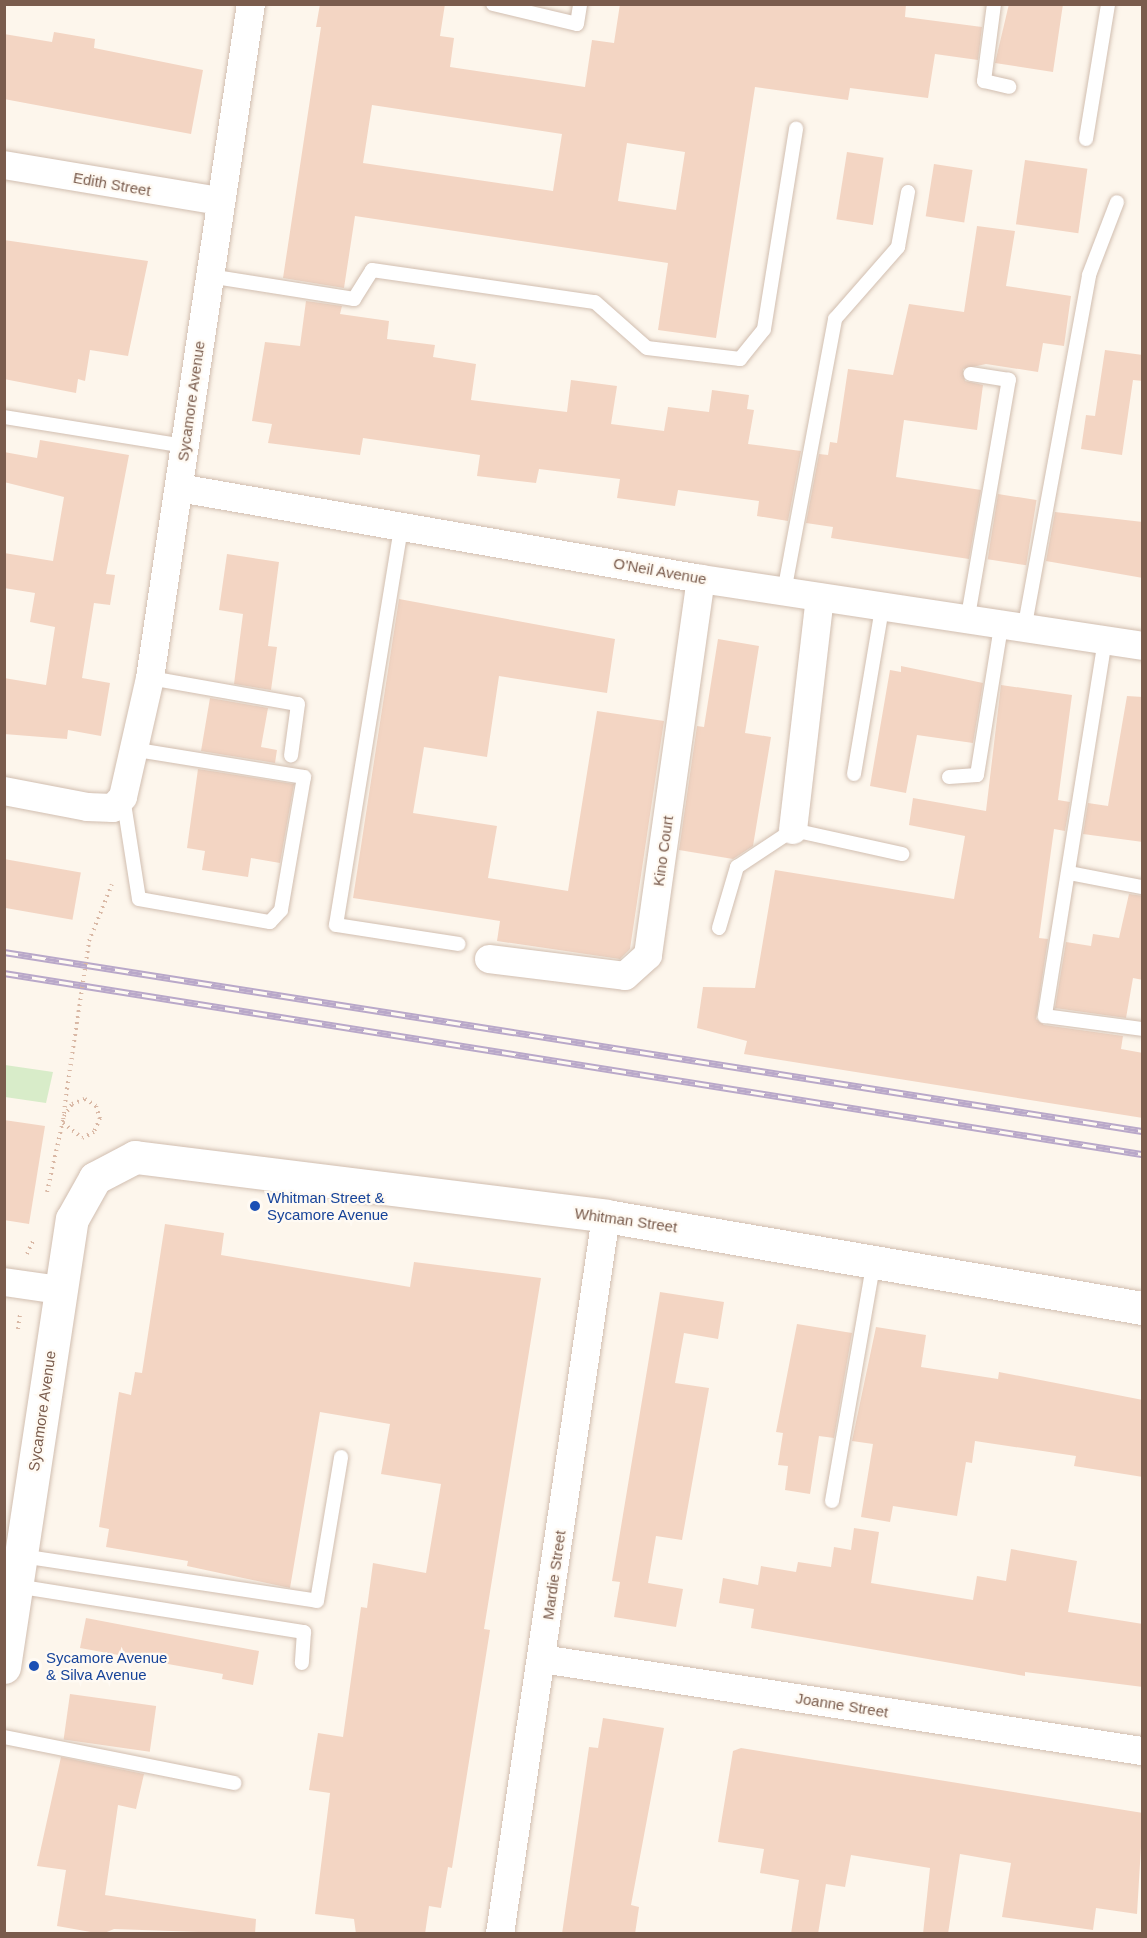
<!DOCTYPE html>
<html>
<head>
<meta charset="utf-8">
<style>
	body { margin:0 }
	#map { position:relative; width:1147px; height:1938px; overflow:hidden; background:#fdf6ec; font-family:Helvetica,sans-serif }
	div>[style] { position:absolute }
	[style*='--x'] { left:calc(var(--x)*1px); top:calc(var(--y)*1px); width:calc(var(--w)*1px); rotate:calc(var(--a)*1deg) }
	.green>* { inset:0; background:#d8ecc9 }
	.building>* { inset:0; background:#f3d5c3; transform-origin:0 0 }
	.path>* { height:4px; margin-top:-2px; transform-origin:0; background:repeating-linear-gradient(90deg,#d9b8a5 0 1.5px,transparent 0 6px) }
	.roads { filter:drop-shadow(0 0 2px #d1beb0) drop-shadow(0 0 2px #d1beb0) }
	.lane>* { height:14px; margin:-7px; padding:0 7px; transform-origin:7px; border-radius:7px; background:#fff }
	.street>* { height:28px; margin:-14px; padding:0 14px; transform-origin:14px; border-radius:14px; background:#fff }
	.secondary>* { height:33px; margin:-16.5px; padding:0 16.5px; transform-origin:16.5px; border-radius:16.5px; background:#fff }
	.rail>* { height:7px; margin-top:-3.5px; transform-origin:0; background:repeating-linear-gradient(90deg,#fffaf3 0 14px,#b9a8c9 0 28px); box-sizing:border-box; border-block:2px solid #b9a8c9 }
	.path-bridge>* { height:4px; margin-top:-2px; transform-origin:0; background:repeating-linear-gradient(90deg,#d9b8a5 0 1.5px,transparent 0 6px) }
	.dots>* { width:16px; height:16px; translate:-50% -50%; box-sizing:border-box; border:3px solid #fffaf3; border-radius:50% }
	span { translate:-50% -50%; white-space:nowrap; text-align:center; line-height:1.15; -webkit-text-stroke:4.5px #fffaf3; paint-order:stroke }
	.street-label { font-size:15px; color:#7a5c4d }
	.transit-label { font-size:15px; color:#164399 }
	.left { translate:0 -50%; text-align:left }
	.frame { position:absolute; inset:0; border:6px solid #7a5c4d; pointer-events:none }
</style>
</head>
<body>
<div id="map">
	<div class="green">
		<div style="clip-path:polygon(5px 1065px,53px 1072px,46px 1103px,5px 1097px)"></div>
	</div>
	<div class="building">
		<div style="clip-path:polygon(evenodd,320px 4px,445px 4px,440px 36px,454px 38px,450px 67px,585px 87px,592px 40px,614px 43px,620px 4px,906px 4px,905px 17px,982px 27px,978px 60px,935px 54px,928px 98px,850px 88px,848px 100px,755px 87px,716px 338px,658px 330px,668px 263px,355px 216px,344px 288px,283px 278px,321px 27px,316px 27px,320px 4px,372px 105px,562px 134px,553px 191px,363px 163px,372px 105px,320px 4px,627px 143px,685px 152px,676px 210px,618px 201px,627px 143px)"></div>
		<div style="clip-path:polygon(1009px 4px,1063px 4px,1053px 72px,995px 63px)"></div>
		<div style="clip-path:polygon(54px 32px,95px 39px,94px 48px,203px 70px,191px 134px,4px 99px,4px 34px,52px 42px)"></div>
		<div style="left:847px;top:152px;width:37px;height:68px;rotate:9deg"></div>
		<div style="left:1025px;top:160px;width:63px;height:65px;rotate:8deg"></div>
		<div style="left:934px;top:164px;width:39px;height:53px;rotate:9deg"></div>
		<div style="clip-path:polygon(977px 226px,1015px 231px,1006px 286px,1071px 296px,1064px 346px,1043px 343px,1038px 372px,986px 364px,963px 369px,965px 381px,983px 385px,977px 430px,904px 420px,896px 477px,981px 490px,969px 559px,831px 538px,833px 527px,806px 523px,819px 454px,828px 455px,830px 442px,837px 443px,848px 369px,893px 375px,909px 304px,964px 312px)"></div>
		<div style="clip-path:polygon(4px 240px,148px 261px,128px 356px,90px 350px,85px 381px,78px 379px,76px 393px,4px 379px)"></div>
		<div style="clip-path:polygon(306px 301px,342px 306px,340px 314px,389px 321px,387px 339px,435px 345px,433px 357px,476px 364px,471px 400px,567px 412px,571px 380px,617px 386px,611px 424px,664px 431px,668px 407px,709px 412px,712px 390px,749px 395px,747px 409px,754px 410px,748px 444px,801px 451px,788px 521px,757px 516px,759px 501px,678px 490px,675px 506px,617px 498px,620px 479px,539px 469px,536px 483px,477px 476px,480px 455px,460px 452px,363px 438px,360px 455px,268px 443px,272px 424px,252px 421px,265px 342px,300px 346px)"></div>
		<div style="clip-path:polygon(1105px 350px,1143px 355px,1143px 381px,1133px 380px,1122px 455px,1081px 449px,1086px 415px,1095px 416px)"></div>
		<div style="clip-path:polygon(40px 440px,129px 455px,106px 574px,115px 575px,110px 605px,94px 603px,82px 678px,110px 683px,101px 736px,68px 730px,67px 739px,4px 734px,4px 678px,46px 685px,55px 627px,30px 622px,35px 593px,4px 588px,4px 553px,53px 561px,64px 497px,4px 482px,4px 452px,37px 458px)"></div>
		<div style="left:998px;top:494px;width:39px;height:66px;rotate:9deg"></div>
		<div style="clip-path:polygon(1055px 512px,1143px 522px,1143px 578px,1046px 561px)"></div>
		<div style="clip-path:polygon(227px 554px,279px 562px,268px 646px,277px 647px,271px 690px,234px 684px,243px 614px,219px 610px)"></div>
		<div style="clip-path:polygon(399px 599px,615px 639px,607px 693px,499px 676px,487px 757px,424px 747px,413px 813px,497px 826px,488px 878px,568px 891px,597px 711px,664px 721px,630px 949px,620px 959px,497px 941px,500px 921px,353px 898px)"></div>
		<div style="clip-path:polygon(718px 639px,759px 646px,745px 733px,771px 737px,753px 846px,733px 859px,679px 850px,697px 726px,704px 727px)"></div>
		<div style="clip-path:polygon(901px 666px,983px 683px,973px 743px,917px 735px,906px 793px,870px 786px,890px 670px,901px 672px)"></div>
		<div style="clip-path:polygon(1001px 685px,1072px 695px,1058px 800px,1070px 802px,1065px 831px,1054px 829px,1039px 938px,1048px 939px,1036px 1019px,1044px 1025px,1123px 1036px,1121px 1049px,1143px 1053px,1143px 1118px,744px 1054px,747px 1041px,697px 1028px,703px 987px,755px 988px,775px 870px,954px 899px,965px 836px,909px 825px,913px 798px,986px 811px)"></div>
		<div style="clip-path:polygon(1127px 696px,1143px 697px,1143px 842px,1083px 834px,1088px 803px,1108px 806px)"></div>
		<div style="clip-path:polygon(210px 698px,268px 708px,261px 747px,277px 750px,275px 763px,201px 751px)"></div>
		<div style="clip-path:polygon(198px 769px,294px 784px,280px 863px,251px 858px,248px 877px,202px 870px,205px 851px,187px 848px)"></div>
		<div style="left:4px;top:859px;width:78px;height:48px;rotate:10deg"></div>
		<div style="clip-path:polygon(1129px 894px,1143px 896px,1143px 980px,1133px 978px,1126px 1018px,1055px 1008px,1066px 942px,1091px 946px,1093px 934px,1119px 938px)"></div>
		<div style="clip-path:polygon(4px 1120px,45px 1126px,29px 1224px,4px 1220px)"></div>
		<div style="clip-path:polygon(165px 1224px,224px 1233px,221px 1255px,410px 1287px,414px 1262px,541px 1278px,484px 1629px,490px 1630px,452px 1868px,448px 1867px,441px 1908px,429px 1906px,425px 1934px,356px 1934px,354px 1919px,315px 1914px,330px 1793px,309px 1790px,318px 1733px,343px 1737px,361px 1607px,367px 1608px,373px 1563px,426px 1573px,441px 1484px,381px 1474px,390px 1424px,320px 1412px,290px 1588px,187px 1566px,188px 1561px,106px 1547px,109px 1529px,99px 1527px,119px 1392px,131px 1395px,135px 1372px,142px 1373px)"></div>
		<div style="clip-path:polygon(660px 1292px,724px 1302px,718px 1339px,684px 1333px,675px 1383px,709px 1388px,682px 1540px,656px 1536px,648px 1583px,683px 1589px,676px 1627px,614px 1617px,620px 1582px,612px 1581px)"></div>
		<div style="clip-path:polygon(797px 1324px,852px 1333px,834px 1438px,819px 1436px,810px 1494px,785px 1490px,788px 1466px,778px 1465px,783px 1433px,776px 1432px)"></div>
		<div style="clip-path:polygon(876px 1327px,926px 1335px,921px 1367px,998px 1379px,999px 1372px,1143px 1400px,1143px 1477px,1074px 1466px,1076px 1456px,975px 1441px,972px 1463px,966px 1462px,957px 1516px,893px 1506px,890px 1522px,861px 1517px,873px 1444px,852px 1441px)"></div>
		<div style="clip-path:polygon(854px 1528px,879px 1532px,871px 1583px,973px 1600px,977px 1576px,1006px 1581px,1011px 1549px,1077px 1561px,1068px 1612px,1143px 1624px,1143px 1687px,1025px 1672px,1025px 1676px,751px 1628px,754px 1609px,719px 1603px,723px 1578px,758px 1585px,761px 1566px,796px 1572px,798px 1562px,831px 1567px,834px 1547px,851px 1550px)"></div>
		<div style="clip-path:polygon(86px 1618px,259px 1651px,253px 1685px,222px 1679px,223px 1674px,80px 1648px)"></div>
		<div style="left:70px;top:1694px;width:87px;height:46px;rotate:8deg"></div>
		<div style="clip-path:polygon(603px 1718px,664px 1728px,631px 1905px,639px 1907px,635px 1934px,562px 1934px,589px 1747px,598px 1748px)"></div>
		<div style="clip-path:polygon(741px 1748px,1143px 1813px,1137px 1914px,1096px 1908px,1093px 1930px,1002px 1917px,1011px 1863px,960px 1854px,948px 1934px,923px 1934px,930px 1868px,851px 1855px,845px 1887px,826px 1884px,818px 1934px,791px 1934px,799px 1880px,760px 1873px,764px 1849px,718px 1842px,733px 1751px)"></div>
		<div style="clip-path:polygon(61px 1757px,144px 1774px,136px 1809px,118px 1805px,105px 1895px,256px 1919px,255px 1934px,114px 1929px,102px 1934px,57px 1926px,66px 1870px,37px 1866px)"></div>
	</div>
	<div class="path">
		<div style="--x:89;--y:941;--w:61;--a:-68"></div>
		<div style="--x:47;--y:1192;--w:78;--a:-77.4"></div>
		<div style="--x:64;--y:1116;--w:14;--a:-56"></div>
		<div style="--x:72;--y:1104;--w:14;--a:-21"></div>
		<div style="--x:85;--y:1099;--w:13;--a:32"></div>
		<div style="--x:96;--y:1106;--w:13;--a:72"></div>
		<div style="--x:100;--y:1118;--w:15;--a:113"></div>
		<div style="--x:94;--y:1132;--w:13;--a:153"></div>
		<div style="--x:27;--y:1254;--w:17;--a:-65"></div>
		<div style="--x:18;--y:1329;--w:14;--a:-82"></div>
	</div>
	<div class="roads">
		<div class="lane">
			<div style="--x:493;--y:4;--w:86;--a:13.4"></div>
			<div style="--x:577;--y:24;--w:20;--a:-81"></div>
			<div style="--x:994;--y:4;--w:78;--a:97.4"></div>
			<div style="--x:984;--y:81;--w:26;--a:13"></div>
			<div style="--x:1086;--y:139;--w:137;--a:-80.7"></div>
			<div style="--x:209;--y:276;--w:147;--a:9"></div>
			<div style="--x:354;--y:299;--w:34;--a:-58"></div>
			<div style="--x:372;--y:270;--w:225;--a:8.2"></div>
			<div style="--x:595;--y:302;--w:69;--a:41.5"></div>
			<div style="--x:647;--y:348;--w:94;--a:6.7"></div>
			<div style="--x:740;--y:359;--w:38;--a:-51"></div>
			<div style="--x:764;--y:329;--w:203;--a:-80.9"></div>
			<div style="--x:4;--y:417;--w:183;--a:9.1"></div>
			<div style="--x:401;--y:528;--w:402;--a:99.3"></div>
			<div style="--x:336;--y:925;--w:124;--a:8.8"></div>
			<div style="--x:784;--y:592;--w:278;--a:-79.4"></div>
			<div style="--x:835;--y:319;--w:96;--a:-48.8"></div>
			<div style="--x:898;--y:247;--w:56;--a:-79.7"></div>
			<div style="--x:967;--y:622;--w:246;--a:-80.2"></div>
			<div style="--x:1009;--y:380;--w:39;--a:-171"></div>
			<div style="--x:1024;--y:630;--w:361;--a:-79.6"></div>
			<div style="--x:1089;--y:275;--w:78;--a:-69"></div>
			<div style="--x:1105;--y:640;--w:381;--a:99.1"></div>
			<div style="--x:1045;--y:1016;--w:98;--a:7.6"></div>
			<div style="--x:150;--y:678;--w:150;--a:10"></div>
			<div style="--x:298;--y:704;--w:52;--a:97.7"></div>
			<div style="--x:854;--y:774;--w:168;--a:-80.4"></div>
			<div style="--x:949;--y:777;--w:28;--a:-4"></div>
			<div style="--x:977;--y:775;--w:150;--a:-80.8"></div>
			<div style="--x:123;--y:797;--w:103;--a:81.1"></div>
			<div style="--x:139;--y:899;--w:133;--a:10"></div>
			<div style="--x:270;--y:922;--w:16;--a:-47"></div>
			<div style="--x:281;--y:910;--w:135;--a:-80.2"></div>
			<div style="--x:304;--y:777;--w:168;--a:-170.8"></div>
			<div style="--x:1069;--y:873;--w:74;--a:10.9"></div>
			<div style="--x:719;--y:928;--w:64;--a:-73.6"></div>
			<div style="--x:737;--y:867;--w:67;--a:-33.5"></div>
			<div style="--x:793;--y:830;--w:112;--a:12.4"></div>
			<div style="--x:832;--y:1501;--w:244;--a:-80.1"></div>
			<div style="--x:21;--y:1556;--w:299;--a:8.6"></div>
			<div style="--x:317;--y:1601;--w:146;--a:-80.5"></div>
			<div style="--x:16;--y:1586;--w:292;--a:9.1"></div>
			<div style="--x:304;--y:1632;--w:31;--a:94"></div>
			<div style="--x:4;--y:1737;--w:235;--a:11.3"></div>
		</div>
		<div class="street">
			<div style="--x:4;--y:165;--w:218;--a:9.5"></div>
			<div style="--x:179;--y:488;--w:530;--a:9.89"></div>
			<div style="--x:701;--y:579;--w:446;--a:8.6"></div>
			<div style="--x:4;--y:791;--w:85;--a:10.9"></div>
			<div style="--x:87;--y:807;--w:26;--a:2"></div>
			<div style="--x:113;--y:808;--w:15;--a:-48"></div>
			<div style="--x:123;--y:797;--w:122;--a:-77.2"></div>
			<div style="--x:150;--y:678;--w:682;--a:-81.48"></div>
			<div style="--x:793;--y:830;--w:234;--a:-83.4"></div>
			<div style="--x:489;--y:959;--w:137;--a:7.1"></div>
			<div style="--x:625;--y:976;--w:31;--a:-42"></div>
			<div style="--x:648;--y:955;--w:380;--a:-82"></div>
			<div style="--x:4;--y:1282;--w:57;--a:8.1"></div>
			<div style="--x:542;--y:1659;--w:607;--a:8.72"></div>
			<div style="--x:500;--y:1934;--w:726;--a:-81.6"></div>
		</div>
		<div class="secondary">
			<div style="--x:4;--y:1667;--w:453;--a:-81.4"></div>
			<div style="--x:72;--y:1219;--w:47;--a:-60.7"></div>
			<div style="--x:95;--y:1178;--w:45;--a:-27.7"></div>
			<div style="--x:135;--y:1157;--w:475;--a:7.1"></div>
			<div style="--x:606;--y:1216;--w:544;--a:9.74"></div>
		</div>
	</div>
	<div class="rail">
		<div style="--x:4;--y:952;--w:1152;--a:8.94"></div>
		<div style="--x:4;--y:973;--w:1152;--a:9.04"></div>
	</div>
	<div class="path-bridge">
		<div style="--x:67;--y:1088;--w:35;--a:97"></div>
		<div style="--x:63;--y:1123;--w:24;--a:38"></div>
		<div style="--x:67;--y:1089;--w:150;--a:-81.5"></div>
	</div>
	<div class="dots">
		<div style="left:255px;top:1206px;background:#1a4fb4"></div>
		<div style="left:34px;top:1666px;background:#1a4fb4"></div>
	</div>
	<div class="street-label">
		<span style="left:112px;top:184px;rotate:10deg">Edith Street</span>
		<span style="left:191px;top:401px;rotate:-82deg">Sycamore Avenue</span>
		<span style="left:660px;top:571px;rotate:10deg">O'Neil Avenue</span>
		<span style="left:663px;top:851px;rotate:-82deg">Kino Court</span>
		<span style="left:626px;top:1220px;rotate:8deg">Whitman Street</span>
		<span style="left:42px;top:1411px;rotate:-82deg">Sycamore Avenue</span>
		<span style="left:554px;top:1575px;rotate:-82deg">Mardie Street</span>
		<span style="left:842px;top:1705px;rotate:9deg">Joanne Street</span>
	</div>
	<div class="transit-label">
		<span class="left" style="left:267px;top:1206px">Whitman Street &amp;<br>Sycamore Avenue</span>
		<span class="left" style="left:46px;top:1666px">Sycamore Avenue<br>&amp; Silva Avenue</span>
	</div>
	<div class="frame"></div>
</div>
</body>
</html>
